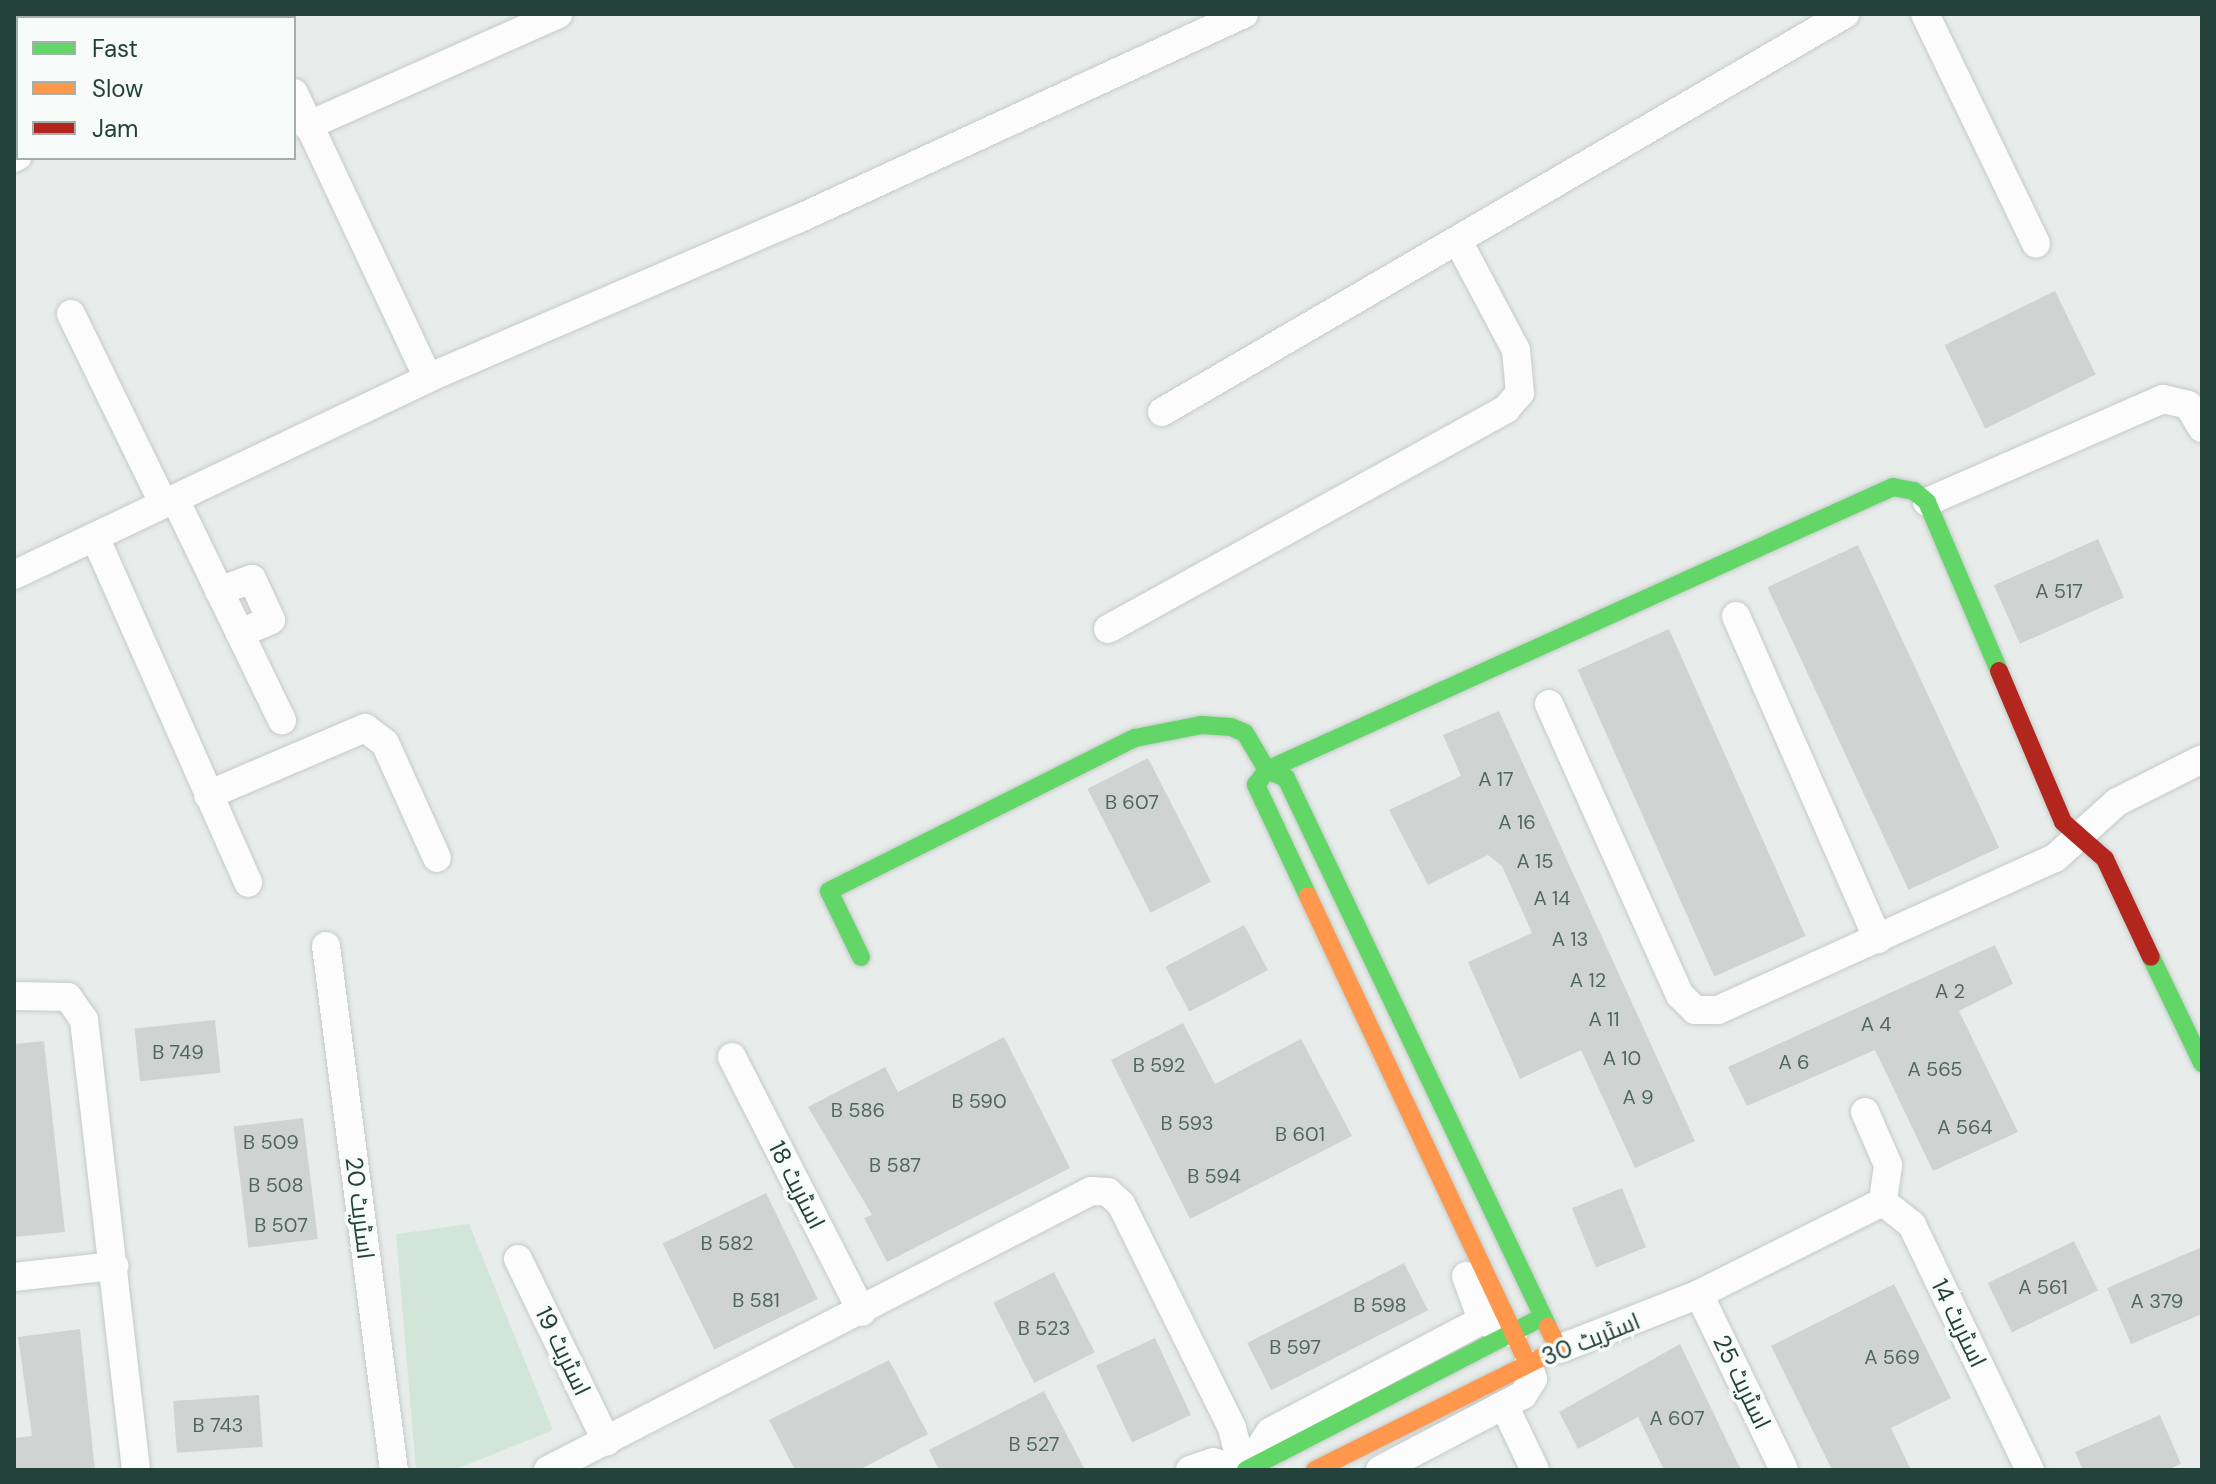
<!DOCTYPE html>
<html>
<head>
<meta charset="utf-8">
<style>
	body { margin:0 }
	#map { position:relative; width:2216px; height:1484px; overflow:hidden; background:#e8edeb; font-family:"DM Sans",Cairo,sans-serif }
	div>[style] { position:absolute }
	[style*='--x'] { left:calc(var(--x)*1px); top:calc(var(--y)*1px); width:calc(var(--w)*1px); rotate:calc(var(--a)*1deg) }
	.green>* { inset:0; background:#d1e6d8 }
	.building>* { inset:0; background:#cfd4d2; transform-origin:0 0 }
	.roads { filter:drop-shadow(0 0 2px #c5cac8) drop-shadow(0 0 2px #c5cac8) }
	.street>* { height:28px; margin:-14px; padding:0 14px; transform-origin:14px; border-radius:14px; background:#fcfcfc }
	.fast>* { height:18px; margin:-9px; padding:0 9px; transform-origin:9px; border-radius:9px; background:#63d668 }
	.slow>* { height:18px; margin:-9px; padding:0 9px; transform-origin:9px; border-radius:9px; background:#ff974d }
	.jam>* { height:18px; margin:-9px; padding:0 9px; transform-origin:9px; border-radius:9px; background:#b3261e }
	span { translate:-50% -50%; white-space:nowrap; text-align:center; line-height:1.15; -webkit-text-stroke:7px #f7fbf9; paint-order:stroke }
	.number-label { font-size:20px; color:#506761 }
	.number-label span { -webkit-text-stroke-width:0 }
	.street-label { font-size:24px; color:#24423a }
	.frame { position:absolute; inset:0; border:16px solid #24423a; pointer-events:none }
	.legend { position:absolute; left:16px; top:16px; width:280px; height:144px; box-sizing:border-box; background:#f7fbf9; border:2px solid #a3b1ad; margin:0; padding:10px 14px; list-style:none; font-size:24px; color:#24423a }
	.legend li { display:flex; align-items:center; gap:16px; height:40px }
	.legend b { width:40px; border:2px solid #a3b1ad }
</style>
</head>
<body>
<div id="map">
	<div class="green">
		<div style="clip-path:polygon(469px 1224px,553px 1430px,454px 1470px,416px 1470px,396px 1234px)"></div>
	</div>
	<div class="building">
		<div style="left:2055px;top:291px;width:93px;height:123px;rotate:64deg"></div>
		<div style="left:2098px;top:539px;width:64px;height:114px;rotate:66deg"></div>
		<div style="left:1858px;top:545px;width:334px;height:100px;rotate:65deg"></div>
		<div style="left:1669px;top:629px;width:336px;height:100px;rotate:66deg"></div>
		<div style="clip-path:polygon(1499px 711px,1695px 1141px,1635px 1168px,1581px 1050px,1520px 1079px,1468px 962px,1532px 933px,1502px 866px,1488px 855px,1428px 885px,1389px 810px,1461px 776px,1443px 735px)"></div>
		<div style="left:1148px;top:758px;width:139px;height:68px;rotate:63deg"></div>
		<div style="left:1244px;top:925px;width:51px;height:89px;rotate:62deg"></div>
		<div style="clip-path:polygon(1995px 945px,2013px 984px,1959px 1011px,2018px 1132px,1933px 1171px,1875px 1050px,1747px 1106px,1728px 1067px)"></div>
		<div style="left:215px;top:1020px;width:53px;height:81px;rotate:84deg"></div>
		<div style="clip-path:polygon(1183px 1023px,1215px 1084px,1301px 1039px,1352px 1136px,1190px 1219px,1111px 1060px)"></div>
		<div style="clip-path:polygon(1004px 1037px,1070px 1168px,887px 1262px,864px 1218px,872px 1215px,808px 1107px,885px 1067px,898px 1092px)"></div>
		<div style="clip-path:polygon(44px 1041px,65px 1232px,14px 1237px,14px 1044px)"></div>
		<div style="left:303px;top:1118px;width:122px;height:70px;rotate:83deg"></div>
		<div style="left:1622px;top:1188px;width:64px;height:54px;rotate:68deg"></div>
		<div style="left:766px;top:1193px;width:118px;height:115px;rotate:64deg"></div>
		<div style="left:2074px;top:1241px;width:55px;height:96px;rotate:64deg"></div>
		<div style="clip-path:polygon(2202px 1247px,2202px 1314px,2131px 1344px,2107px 1288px)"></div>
		<div style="left:1404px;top:1263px;width:53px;height:176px;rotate:63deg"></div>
		<div style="left:1054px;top:1272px;width:90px;height:68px;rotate:63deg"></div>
		<div style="clip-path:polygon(1894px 1284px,1951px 1398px,1891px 1428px,1911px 1470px,1832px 1470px,1771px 1346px)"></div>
		<div style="clip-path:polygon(80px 1329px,95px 1470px,14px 1470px,14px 1438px,32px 1436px,18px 1337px)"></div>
		<div style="left:1155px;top:1338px;width:85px;height:65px;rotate:65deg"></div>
		<div style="clip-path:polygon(1680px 1344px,1741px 1470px,1664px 1470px,1638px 1417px,1578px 1449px,1559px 1412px)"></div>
		<div style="clip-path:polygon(889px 1360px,928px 1434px,859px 1470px,795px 1470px,769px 1420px)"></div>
		<div style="clip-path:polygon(1044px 1391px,1085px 1470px,939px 1470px,929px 1450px)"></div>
		<div style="left:259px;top:1395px;width:52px;height:86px;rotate:86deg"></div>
		<div style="clip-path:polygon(2160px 1415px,2181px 1464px,2167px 1470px,2083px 1470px,2075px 1452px)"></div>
	</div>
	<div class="roads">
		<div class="street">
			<div style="--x:167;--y:14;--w:4;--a:63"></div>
			<div style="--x:269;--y:14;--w:4;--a:90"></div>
			<div style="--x:1925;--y:14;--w:255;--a:64.2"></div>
			<div style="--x:294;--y:93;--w:315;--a:64.8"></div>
			<div style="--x:307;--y:126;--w:275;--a:-24"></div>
			<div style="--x:14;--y:158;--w:4;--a:-27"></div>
			<div style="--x:71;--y:314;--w:210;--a:64"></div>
			<div style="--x:1162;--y:412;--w:791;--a:-30.23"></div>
			<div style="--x:175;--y:499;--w:246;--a:64.2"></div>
			<div style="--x:1927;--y:502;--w:257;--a:-23.6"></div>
			<div style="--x:2163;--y:399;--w:26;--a:13"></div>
			<div style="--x:2188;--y:405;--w:27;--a:59"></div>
			<div style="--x:95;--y:537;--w:378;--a:66.1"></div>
			<div style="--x:14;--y:575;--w:458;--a:-25.4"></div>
			<div style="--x:428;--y:378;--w:403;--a:-23.3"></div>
			<div style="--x:798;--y:219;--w:491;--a:-24.7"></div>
			<div style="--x:219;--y:591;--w:35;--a:-20"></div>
			<div style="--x:252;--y:579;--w:45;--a:65.1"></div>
			<div style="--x:271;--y:620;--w:34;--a:157"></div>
			<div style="--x:1736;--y:616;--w:353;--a:66.3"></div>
			<div style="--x:1108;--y:629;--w:455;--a:-28.9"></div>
			<div style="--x:1506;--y:409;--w:21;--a:-49"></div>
			<div style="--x:1520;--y:393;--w:43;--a:-95.3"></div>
			<div style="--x:1516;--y:350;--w:123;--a:-118"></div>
			<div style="--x:1549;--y:704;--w:319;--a:65.8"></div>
			<div style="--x:1680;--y:995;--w:21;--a:45"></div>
			<div style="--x:1695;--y:1010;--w:23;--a:0"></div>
			<div style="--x:1718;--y:1010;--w:370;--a:-24.3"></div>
			<div style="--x:2055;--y:858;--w:84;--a:-42.1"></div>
			<div style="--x:2117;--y:802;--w:95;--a:-26.8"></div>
			<div style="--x:208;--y:795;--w:171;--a:-23.1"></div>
			<div style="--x:365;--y:728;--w:25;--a:37"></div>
			<div style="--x:385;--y:743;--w:126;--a:65.7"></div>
			<div style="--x:326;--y:946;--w:528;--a:82.61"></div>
			<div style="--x:14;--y:996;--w:54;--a:1.1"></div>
			<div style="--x:68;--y:997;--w:28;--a:55"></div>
			<div style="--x:84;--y:1020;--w:453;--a:83.4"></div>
			<div style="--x:732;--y:1057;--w:286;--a:63"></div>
			<div style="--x:1865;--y:1112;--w:58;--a:66.5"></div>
			<div style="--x:1888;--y:1165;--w:37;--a:98"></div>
			<div style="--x:518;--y:1259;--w:203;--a:64.1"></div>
			<div style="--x:1466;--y:1276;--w:47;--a:70"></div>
			<div style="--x:14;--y:1277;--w:101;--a:-6.3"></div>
			<div style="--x:1699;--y:1294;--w:195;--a:64.2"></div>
			<div style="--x:1559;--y:1349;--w:150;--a:-21.4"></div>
			<div style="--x:1699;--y:1294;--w:206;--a:-26.6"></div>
			<div style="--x:1883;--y:1202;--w:37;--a:38"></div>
			<div style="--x:1912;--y:1225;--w:272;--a:64.3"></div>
			<div style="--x:1504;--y:1405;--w:72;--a:64.5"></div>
			<div style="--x:548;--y:1470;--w:610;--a:-27.19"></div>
			<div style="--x:1091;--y:1191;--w:17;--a:3"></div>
			<div style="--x:1108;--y:1192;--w:18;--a:43"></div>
			<div style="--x:1121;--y:1204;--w:250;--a:63.6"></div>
			<div style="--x:1232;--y:1428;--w:43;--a:75.3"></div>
			<div style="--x:1190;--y:1470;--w:24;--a:-19"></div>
			<div style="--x:1213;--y:1462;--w:29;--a:16"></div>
			<div style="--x:1245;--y:1470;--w:45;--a:-56.7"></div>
			<div style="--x:1270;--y:1432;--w:240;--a:-27.8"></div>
			<div style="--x:1482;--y:1320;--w:34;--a:23"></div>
			<div style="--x:1380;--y:1470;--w:161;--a:-27.7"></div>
			<div style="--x:1523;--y:1395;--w:19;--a:-58"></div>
			<div style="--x:1533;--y:1379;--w:16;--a:-108"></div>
		</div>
		<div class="fast">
			<div style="--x:1267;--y:770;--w:21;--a:23"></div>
			<div style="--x:1286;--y:778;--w:608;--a:64.49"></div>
			<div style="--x:1308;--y:896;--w:123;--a:-115.1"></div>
			<div style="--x:1256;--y:785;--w:19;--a:-54"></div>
			<div style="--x:1267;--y:770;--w:687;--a:-24.33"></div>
			<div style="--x:1893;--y:487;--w:21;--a:11"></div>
			<div style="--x:1914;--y:491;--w:17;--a:40"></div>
			<div style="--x:1927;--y:502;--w:184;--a:66.9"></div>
			<div style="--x:861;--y:957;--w:73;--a:-115.9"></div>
			<div style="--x:829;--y:891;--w:342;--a:-26.6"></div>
			<div style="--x:1135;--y:738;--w:67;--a:-11.1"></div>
			<div style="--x:1201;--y:725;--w:30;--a:4"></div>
			<div style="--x:1231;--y:727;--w:15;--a:23"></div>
			<div style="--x:1245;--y:733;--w:43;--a:59.3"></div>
			<div style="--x:2151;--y:957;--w:118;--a:64.3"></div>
			<div style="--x:1246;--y:1470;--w:325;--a:-27.3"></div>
		</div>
		<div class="slow">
			<div style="--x:1308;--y:896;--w:517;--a:64.82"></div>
			<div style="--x:1315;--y:1470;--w:272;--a:-26.4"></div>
			<div style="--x:1559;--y:1349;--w:25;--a:-117"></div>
		</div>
		<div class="jam">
			<div style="--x:1999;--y:671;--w:164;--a:67"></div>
			<div style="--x:2063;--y:822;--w:56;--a:41.4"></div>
			<div style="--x:2105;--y:859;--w:108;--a:64.9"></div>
		</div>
	</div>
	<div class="number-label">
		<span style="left:2059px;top:591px">A 517</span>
		<span style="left:1496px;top:779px">A 17</span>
		<span style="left:1132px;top:802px">B 607</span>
		<span style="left:1517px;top:822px">A 16</span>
		<span style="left:1535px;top:861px">A 15</span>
		<span style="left:1552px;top:898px">A 14</span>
		<span style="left:1570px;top:939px">A 13</span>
		<span style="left:1588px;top:980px">A 12</span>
		<span style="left:1950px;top:991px">A 2</span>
		<span style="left:1604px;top:1019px">A 11</span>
		<span style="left:1876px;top:1024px">A 4</span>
		<span style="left:178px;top:1052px">B 749</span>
		<span style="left:1622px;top:1058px">A 10</span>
		<span style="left:1794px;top:1062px">A 6</span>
		<span style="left:1159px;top:1065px">B 592</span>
		<span style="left:1935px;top:1069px">A 565</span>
		<span style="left:1638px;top:1097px">A 9</span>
		<span style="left:979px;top:1101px">B 590</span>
		<span style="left:858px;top:1110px">B 586</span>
		<span style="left:1187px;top:1123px">B 593</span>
		<span style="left:1965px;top:1127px">A 564</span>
		<span style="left:1300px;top:1134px">B 601</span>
		<span style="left:271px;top:1142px">B 509</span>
		<span style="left:895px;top:1165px">B 587</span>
		<span style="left:1214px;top:1176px">B 594</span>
		<span style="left:276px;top:1185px">B 508</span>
		<span style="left:281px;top:1225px">B 507</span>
		<span style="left:727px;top:1243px">B 582</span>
		<span style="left:2043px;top:1287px">A 561</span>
		<span style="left:756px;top:1300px">B 581</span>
		<span style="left:2157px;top:1301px">A 379</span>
		<span style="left:1380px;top:1305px">B 598</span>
		<span style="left:1044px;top:1328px">B 523</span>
		<span style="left:1295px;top:1347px">B 597</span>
		<span style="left:1892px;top:1357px">A 569</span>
		<span style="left:1677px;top:1418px">A 607</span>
		<span style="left:218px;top:1425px">B 743</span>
		<span style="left:1034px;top:1444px">B 527</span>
	</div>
	<div class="street-label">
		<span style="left:797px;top:1185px;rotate:63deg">اسٹریٹ 18</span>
		<span style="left:360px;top:1208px;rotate:83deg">اسٹریٹ 20</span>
		<span style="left:1959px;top:1323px;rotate:64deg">اسٹریٹ 14</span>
		<span style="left:1591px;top:1339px;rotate:-22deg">اسٹریٹ 30</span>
		<span style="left:563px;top:1351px;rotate:64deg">اسٹریٹ 19</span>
		<span style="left:1742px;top:1382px;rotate:64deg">اسٹریٹ 25</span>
	</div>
	<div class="frame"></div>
	<ul class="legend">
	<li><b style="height:10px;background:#63d668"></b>Fast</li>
	<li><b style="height:10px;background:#ff974d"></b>Slow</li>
	<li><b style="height:10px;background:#b3261e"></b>Jam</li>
	</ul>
</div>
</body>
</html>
